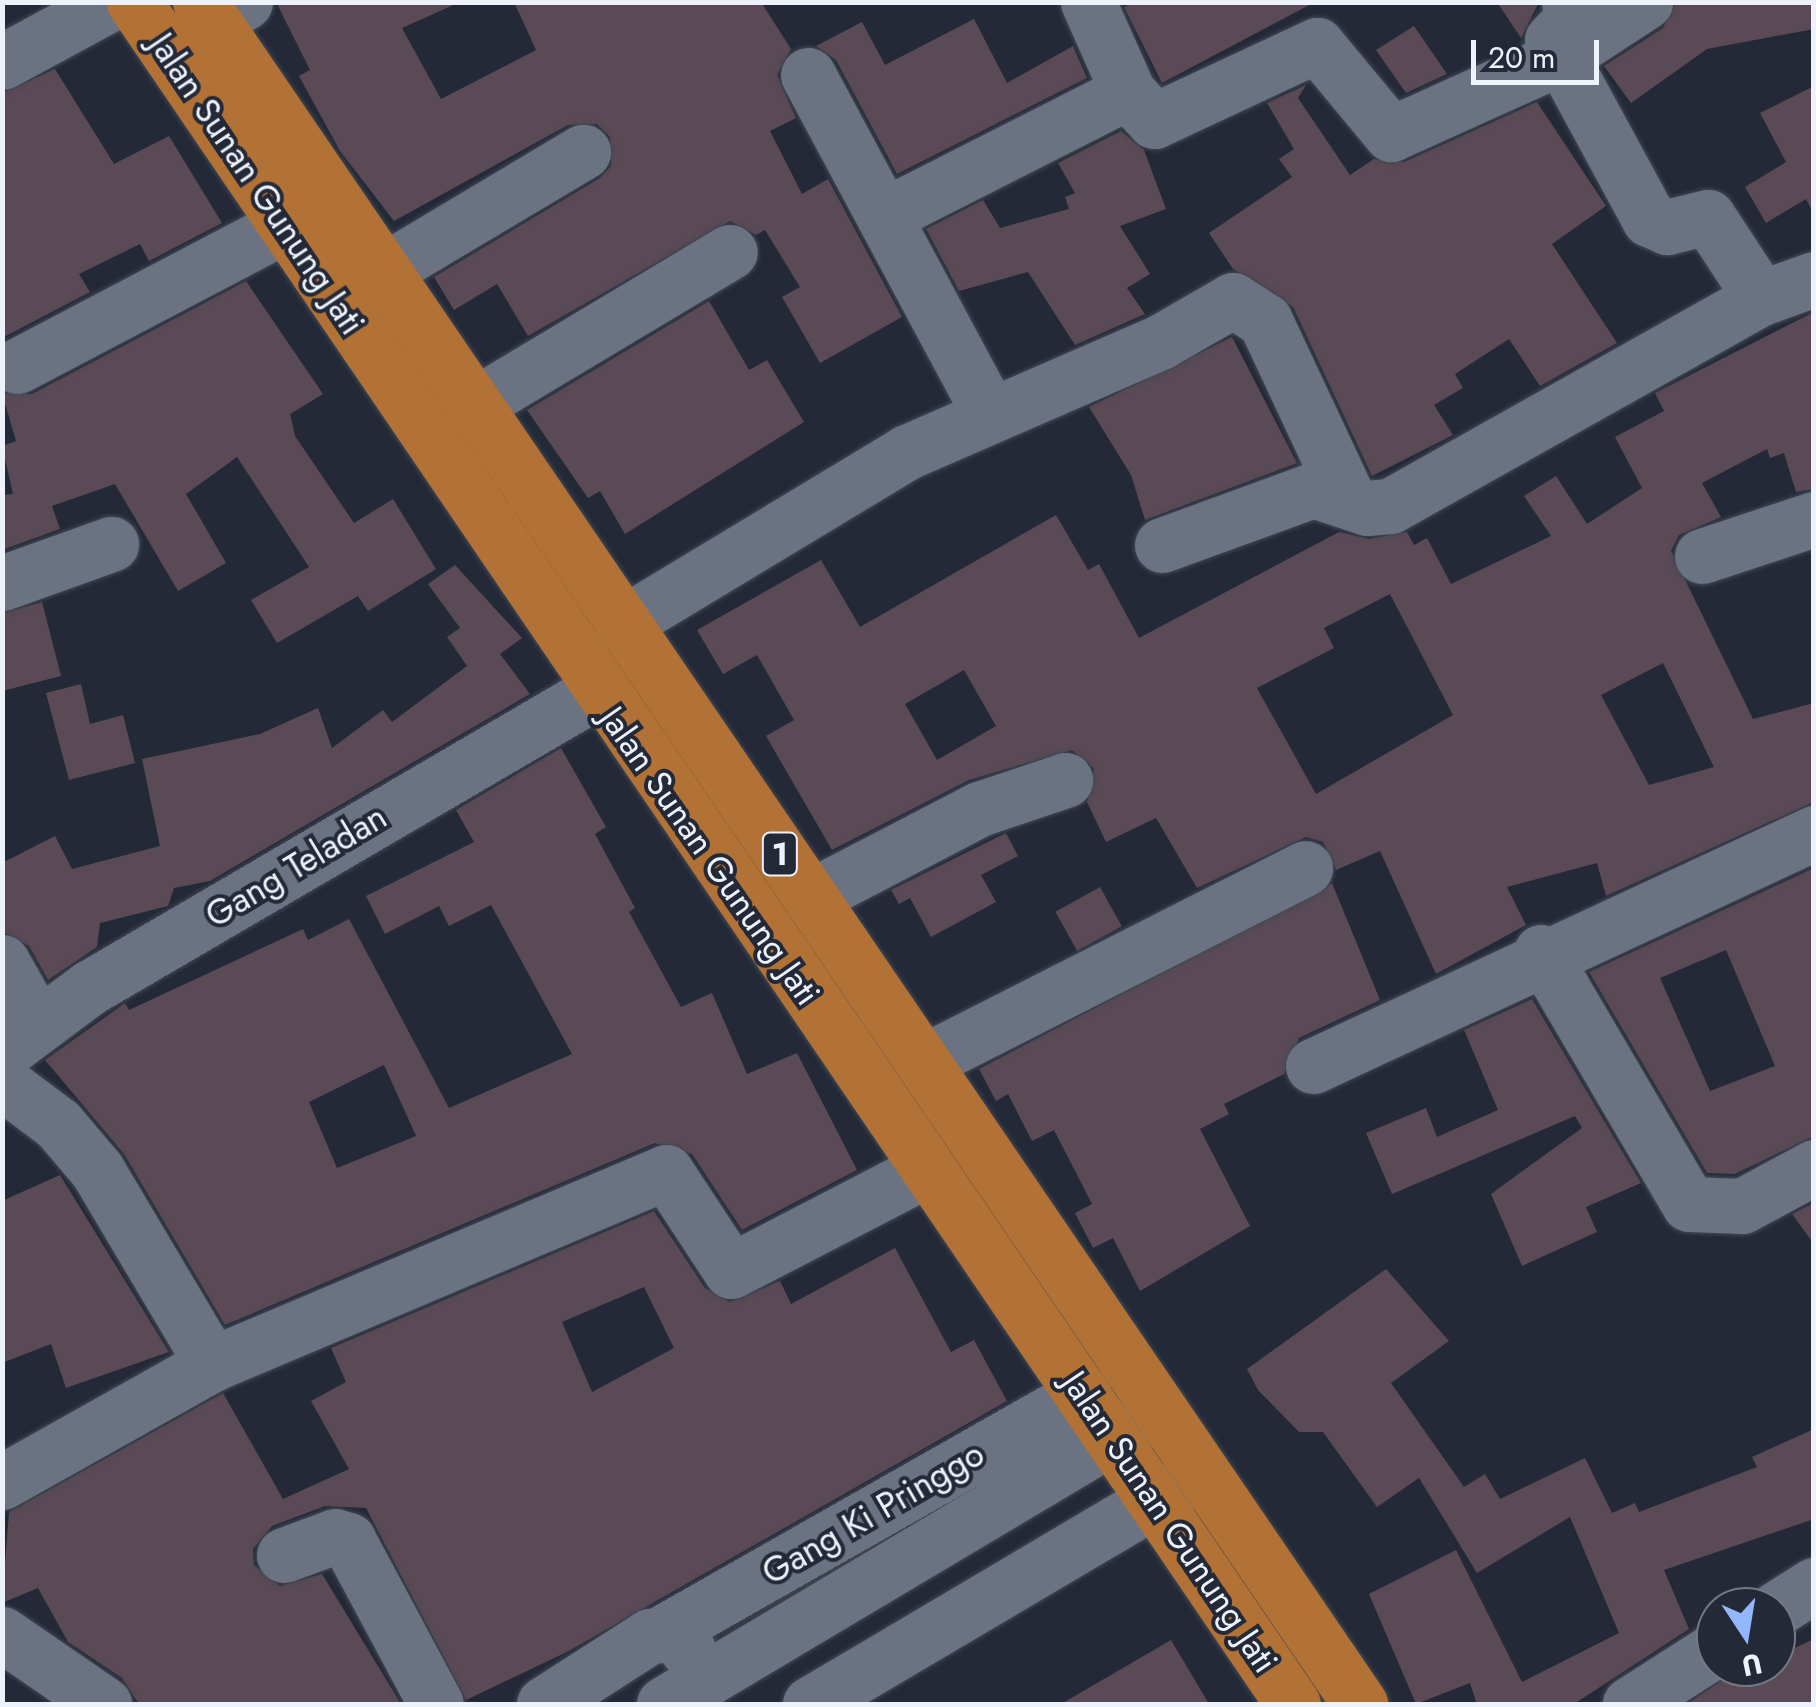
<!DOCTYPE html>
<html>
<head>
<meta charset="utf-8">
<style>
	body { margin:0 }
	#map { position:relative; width:1816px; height:1707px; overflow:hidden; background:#232937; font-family:Jost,sans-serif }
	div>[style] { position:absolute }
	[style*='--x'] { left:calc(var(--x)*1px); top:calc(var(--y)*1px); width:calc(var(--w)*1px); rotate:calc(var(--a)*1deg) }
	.building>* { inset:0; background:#5a4a56; transform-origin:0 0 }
	.roads { filter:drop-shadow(0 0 2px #424853) drop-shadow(0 0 2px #424853) }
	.minor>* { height:55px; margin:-27.5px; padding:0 27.5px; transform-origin:27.5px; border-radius:27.5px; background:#6b7383 }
	.highway>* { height:55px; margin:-27.5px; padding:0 27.5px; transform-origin:27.5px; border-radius:27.5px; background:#b27235 }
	span { translate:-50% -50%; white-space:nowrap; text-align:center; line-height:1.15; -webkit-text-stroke:8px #232937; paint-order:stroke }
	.shield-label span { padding:2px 8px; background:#232937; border:2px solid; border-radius:8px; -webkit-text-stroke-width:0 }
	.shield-label { font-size:32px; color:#edf2fb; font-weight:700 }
	.street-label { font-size:35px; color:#edf2fb }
	.frame { position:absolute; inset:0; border:5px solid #edf2fb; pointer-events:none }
	.north { position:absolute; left:1696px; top:1587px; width:100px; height:100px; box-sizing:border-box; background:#232937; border:2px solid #747985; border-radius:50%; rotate:168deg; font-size:28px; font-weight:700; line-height:40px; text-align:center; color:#edf2fb }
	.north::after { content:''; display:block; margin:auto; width:35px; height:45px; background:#93b7fd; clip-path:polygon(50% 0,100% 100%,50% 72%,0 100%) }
	.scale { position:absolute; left:1471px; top:40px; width:128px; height:45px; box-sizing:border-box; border:5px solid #edf2fb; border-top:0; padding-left:12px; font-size:30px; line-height:35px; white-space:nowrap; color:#edf2fb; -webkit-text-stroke:8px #232937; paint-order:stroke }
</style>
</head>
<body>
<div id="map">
	<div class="building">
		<div style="clip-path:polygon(276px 2px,460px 2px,402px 28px,441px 99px,536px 50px,514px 2px,761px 2px,791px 49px,777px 75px,796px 118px,770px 131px,802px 194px,828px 179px,902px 317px,820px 363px,782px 297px,800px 287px,765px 230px,756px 235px,730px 221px,528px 336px,497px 284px,454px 310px,434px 277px,600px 178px,611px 166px,610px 137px,597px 124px,568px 125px,394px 221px,340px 151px,299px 76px,310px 70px)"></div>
		<div style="clip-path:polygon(1133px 2px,1315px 2px,1162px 83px,1124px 7px)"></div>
		<div style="clip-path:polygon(1497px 2px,1539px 2px,1521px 38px)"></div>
		<div style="clip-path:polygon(1676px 2px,1814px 2px,1814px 29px,1707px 49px,1631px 103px,1604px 66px,1663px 28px)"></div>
		<div style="clip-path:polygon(974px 19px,1007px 83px,1073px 46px,1087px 78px,897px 174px,836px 60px,816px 46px,862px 22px,885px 65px)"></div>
		<div style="clip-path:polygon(1414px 26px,1447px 74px,1406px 93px,1376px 50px)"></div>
		<div style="clip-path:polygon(55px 69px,114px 164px,169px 136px,222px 223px,149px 261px,140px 244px,79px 274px,90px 292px,2px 338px,2px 93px)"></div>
		<div style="clip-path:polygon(1306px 85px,1298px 98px,1350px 175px,1374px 159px,1404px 162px,1537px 102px,1606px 206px,1552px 244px,1617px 343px,1540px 386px,1509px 339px,1455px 374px,1463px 388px,1434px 405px,1453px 435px,1372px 476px,1293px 307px,1233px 269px,1209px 233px,1292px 177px,1279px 159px,1294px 149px,1267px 103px)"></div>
		<div style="clip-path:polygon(1814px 86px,1814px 214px,1806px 199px,1766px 223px,1745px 187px,1786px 162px,1760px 113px)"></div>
		<div style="clip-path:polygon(1121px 131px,1144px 150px,1166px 209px,1120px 226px,1150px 274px,1127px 288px,1145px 314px,1075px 345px,1028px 272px,959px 291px,926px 229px,983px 200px,1000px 228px,1069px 209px,1065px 197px,1075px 193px,1058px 163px)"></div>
		<div style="clip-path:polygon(246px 281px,323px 394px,290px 414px,295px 436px,354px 523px,393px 499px,436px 569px,368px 611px,358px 596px,277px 643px,251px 600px,309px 567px,237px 457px,186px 494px,226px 563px,178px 591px,115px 484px,52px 506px,60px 529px,2px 550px,2px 495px,13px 494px,2px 446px,16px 441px,2px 393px,32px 394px)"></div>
		<div style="clip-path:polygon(709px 301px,749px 370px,767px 360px,804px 422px,625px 534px,600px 491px,588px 498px,527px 410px)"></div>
		<div style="clip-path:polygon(evenodd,1814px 312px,1814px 489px,1796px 492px,1784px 453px,1770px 458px,1767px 449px,1702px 483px,1721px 517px,1679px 535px,1671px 551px,1753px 719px,1814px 703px,1814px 802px,1606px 896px,1597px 863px,1507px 887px,1526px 925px,1436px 974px,1380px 851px,1336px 870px,1323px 842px,1306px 837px,1197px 888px,1156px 818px,1106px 842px,1087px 802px,1094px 769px,1072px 750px,969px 780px,832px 850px,766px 736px,794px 720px,757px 655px,723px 674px,697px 630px,821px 560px,860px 627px,1056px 515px,1088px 570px,1099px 564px,1139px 638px,1339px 532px,1369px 539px,1407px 532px,1414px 545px,1427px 538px,1451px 584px,1551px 536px,1524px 496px,1556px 476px,1587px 524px,1642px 488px,1615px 437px,1664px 411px,1655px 393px,1814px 312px,1390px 594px,1453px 715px,1316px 794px,1257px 688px,1334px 648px,1324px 628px,1390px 594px,1814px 312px,1663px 663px,1714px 767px,1649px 785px,1601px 695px,1663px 663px,1814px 312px,964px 670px,996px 726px,937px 760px,905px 704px,964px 670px)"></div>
		<div style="clip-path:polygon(1232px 337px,1297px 463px,1145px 520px,1131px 475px,1089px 407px)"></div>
		<div style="clip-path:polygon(455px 565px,522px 638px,500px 654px,530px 694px,210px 881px,174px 888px,168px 906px,100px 923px,97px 947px,48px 980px,29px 946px,2px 931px,2px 863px,55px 836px,72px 869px,160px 846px,142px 759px,260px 734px,318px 708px,332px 748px,383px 710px,392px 722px,467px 666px,447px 637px,460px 628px,428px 584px)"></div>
		<div style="clip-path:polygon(42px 602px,61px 676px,2px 691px,2px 613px)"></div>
		<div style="clip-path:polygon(81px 684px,90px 724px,123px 715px,135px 763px,69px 780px,46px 693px)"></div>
		<div style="clip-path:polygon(evenodd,561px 748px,606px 827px,595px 834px,635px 908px,629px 912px,681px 1007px,712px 993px,747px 1074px,797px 1053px,857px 1170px,742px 1230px,692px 1154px,655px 1143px,225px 1325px,124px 1154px,45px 1060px,125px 1003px,129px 1010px,303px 929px,308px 940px,349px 919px,449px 1108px,572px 1054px,491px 905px,449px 926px,439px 906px,385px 934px,366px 896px,474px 842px,456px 810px,561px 748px,384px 1065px,416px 1136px,337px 1168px,309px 1102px,384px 1065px)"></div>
		<div style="clip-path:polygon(1006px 833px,1018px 856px,981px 875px,996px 902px,931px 937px,910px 898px,899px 904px,891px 890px)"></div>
		<div style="clip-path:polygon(evenodd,1814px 868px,1814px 1136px,1735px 1174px,1707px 1173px,1589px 972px,1814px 868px,1726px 950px,1775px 1066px,1710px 1091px,1660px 978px,1726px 950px)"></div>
		<div style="clip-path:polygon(1332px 883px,1380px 1000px,1299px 1038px,1284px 1074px,1224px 1104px,1229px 1114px,1200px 1129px,1250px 1226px,1140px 1291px,1113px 1238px,1093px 1248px,1075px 1213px,1092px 1204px,1054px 1130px,1032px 1141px,1008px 1094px,996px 1101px,979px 1069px)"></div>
		<div style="left:1100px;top:887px;width:45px;height:51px;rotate:61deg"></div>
		<div style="clip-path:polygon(1532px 999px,1641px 1183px,1586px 1207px,1597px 1232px,1522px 1266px,1491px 1194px,1582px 1128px,1575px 1116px,1392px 1194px,1366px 1133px,1426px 1108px,1437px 1137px,1498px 1110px,1464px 1030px)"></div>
		<div style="clip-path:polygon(60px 1175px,169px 1352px,66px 1388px,51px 1344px,2px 1363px,2px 1201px)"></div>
		<div style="clip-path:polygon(1814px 1203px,1814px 1244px,1792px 1214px)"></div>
		<div style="clip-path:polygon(evenodd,654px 1211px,705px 1288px,730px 1302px,780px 1281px,791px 1304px,895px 1248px,951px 1352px,974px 1340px,1007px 1401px,567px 1652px,466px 1700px,366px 1508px,325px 1506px,272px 1526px,253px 1549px,254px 1565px,280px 1586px,322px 1574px,401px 1704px,139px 1704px,122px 1678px,68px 1642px,38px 1588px,2px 1603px,9px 1512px,223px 1393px,283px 1499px,349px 1469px,311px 1401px,346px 1382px,331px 1348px,654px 1211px,644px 1287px,674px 1348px,592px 1392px,562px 1322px,644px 1287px)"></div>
		<div style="clip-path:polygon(1386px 1269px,1449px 1341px,1391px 1383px,1464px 1487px,1485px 1474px,1500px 1499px,1585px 1458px,1612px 1513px,1635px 1503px,1639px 1512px,1757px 1467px,1752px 1457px,1814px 1429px,1814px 1519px,1664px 1570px,1689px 1629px,1574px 1704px,1477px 1704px,1470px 1683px,1416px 1704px,1369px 1594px,1456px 1550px,1522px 1682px,1619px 1633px,1570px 1517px,1477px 1573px,1419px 1478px,1377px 1507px,1323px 1432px,1299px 1432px,1258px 1390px,1247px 1369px)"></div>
		<div style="clip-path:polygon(1814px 1639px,1814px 1704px,1687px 1704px,1741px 1667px,1776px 1667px,1776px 1657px)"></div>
		<div style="clip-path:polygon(1171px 1640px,1209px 1704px,1061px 1704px)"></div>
	</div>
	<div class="roads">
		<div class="minor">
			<div style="--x:1088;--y:2;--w:98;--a:66"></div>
			<div style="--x:1128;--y:92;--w:39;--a:48"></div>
			<div style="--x:1154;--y:121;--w:180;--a:-25"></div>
			<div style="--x:1317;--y:45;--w:116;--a:50.3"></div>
			<div style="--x:1391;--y:134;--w:184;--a:-24.3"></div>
			<div style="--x:1559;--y:58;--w:103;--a:-33.1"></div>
			<div style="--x:1569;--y:2;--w:16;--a:76"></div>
			<div style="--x:1573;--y:18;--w:30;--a:134"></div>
			<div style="--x:1552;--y:40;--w:204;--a:61.5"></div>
			<div style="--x:1649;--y:219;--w:20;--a:24"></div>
			<div style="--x:1667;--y:227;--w:42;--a:-13.7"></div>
			<div style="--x:1708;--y:217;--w:97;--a:56.8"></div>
			<div style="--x:1761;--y:298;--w:56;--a:-19.7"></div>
			<div style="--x:174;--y:45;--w:83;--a:-31.2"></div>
			<div style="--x:2;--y:62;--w:126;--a:-28.4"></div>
			<div style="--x:808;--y:75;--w:380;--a:61.8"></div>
			<div style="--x:889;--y:213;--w:268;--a:-26.9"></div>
			<div style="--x:383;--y:271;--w:233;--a:-30.8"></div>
			<div style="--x:17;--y:366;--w:303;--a:-27.7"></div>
			<div style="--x:474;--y:405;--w:298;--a:-30.9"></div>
			<div style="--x:1162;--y:545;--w:161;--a:-20"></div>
			<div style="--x:1313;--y:490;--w:57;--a:18.4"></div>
			<div style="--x:1367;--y:508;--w:23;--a:-5"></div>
			<div style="--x:1390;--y:506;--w:425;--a:-29.3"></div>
			<div style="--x:1702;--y:556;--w:118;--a:-18.3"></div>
			<div style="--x:2;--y:583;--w:116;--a:-19.7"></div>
			<div style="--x:622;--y:624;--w:333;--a:-31.1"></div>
			<div style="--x:907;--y:452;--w:276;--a:-23.5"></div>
			<div style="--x:1160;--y:342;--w:84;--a:-29.9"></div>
			<div style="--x:1233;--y:300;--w:38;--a:33"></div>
			<div style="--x:1265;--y:321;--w:191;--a:64.9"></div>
			<div style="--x:810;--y:897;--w:191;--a:-27.5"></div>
			<div style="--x:979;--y:809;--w:91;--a:-18.6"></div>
			<div style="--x:1541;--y:952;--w:292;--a:59.6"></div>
			<div style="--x:1689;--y:1204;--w:53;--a:2.2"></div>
			<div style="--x:1742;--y:1206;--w:82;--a:-28.4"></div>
			<div style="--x:2;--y:962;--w:73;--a:60.6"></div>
			<div style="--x:2;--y:1053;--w:109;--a:-36.8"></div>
			<div style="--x:89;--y:988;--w:588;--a:-30.31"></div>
			<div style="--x:927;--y:1060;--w:424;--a:-26.9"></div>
			<div style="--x:1313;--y:1066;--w:553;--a:-24.94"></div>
			<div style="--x:2;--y:1082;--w:70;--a:36.9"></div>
			<div style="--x:58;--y:1124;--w:60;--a:49.7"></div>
			<div style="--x:97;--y:1170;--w:226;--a:59.3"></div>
			<div style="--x:2;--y:1482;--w:241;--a:-29.3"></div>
			<div style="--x:212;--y:1364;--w:493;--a:-22.9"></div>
			<div style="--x:666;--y:1172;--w:118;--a:56.7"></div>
			<div style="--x:731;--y:1271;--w:220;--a:-27.4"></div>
			<div style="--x:284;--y:1555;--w:54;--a:-20.4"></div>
			<div style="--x:335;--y:1536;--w:14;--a:17"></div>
			<div style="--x:348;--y:1540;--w:186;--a:61.8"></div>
			<div style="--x:1776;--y:1609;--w:45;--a:-32.3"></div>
			<div style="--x:662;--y:1633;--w:485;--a:-29.6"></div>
			<div style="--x:2;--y:1634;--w:124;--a:34.5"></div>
			<div style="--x:544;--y:1704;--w:126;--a:-32.7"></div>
			<div style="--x:650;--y:1636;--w:25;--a:-5"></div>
			<div style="--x:675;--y:1634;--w:21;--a:51"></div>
			<div style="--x:664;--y:1704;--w:567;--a:-30.77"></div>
			<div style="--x:810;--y:1704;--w:446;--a:-30.6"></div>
			<div style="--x:1630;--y:1704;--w:102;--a:-32.6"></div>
		</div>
		<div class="highway">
			<div style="--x:134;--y:2;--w:2059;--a:55.75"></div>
			<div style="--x:200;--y:2;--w:2060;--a:55.72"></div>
		</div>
	</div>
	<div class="shield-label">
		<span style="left:780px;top:854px">1</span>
	</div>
	<div class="street-label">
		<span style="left:257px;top:184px;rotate:56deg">Jalan Sunan Gunung Jati</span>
		<span style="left:710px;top:856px;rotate:55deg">Jalan Sunan Gunung Jati</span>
		<span style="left:296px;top:866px;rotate:-31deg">Gang Teladan</span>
		<span style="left:873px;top:1513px;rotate:-30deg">Gang Ki Pringgo</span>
		<span style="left:1170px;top:1522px;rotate:56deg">Jalan Sunan Gunung Jati</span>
	</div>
	<div class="frame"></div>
	<div class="north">U</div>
	<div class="scale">20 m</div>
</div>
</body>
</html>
